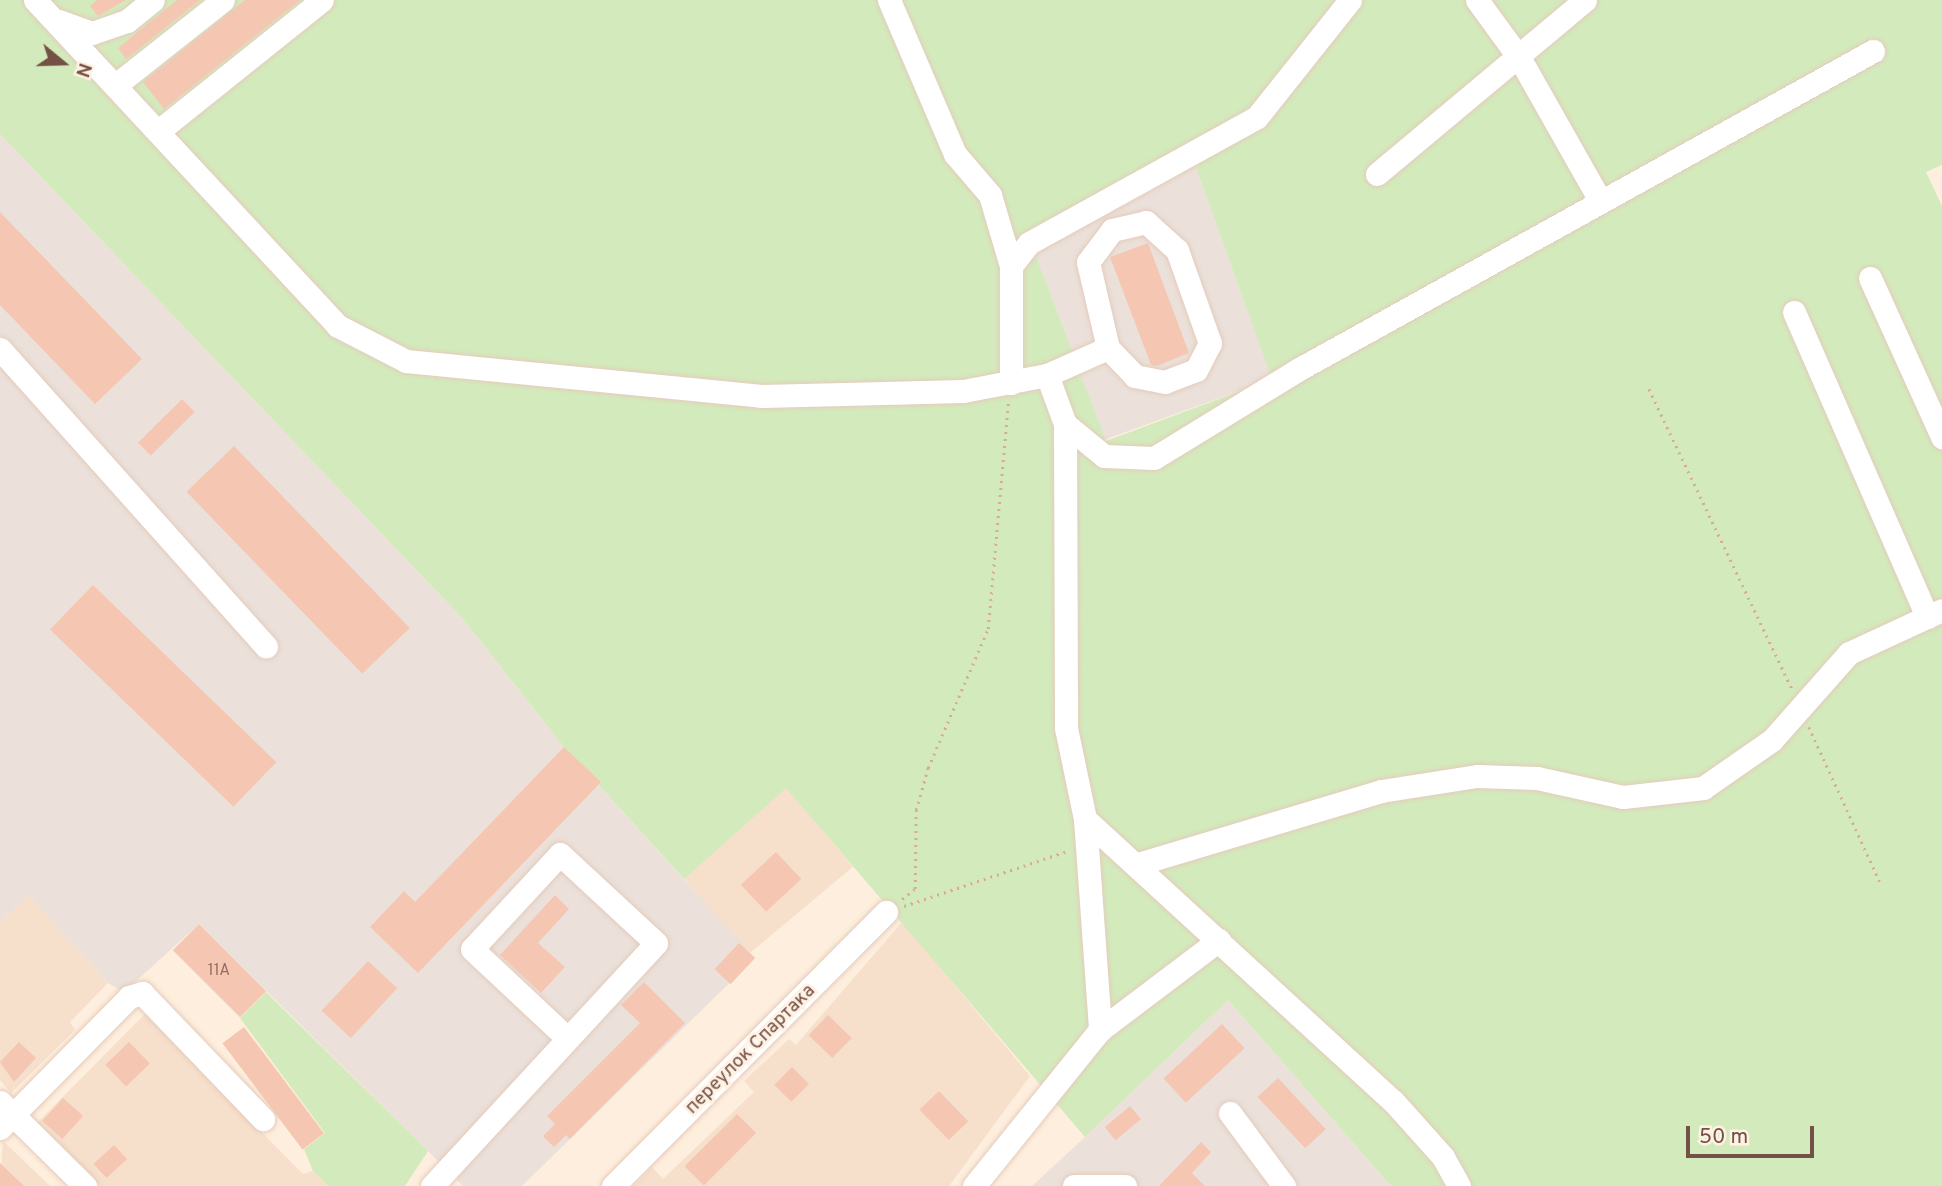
<!DOCTYPE html>
<html>
<head>
<meta charset="utf-8">
<style>
	body { margin:0 }
	#map { position:relative; width:1942px; height:1186px; overflow:hidden; background:#feeedd; font-family:Overpass,sans-serif }
	div>[style] { position:absolute }
	[style*='--x'] { left:calc(var(--x)*1px); top:calc(var(--y)*1px); width:calc(var(--w)*1px); rotate:calc(var(--a)*1deg) }
	.residential>* { inset:0; background:#f6dfcb; transform-origin:0 0 }
	.industrial>* { inset:0; background:#ebe1da; transform-origin:0 0 }
	.green>* { inset:0; background:#d3ebbc }
	.building>* { inset:0; background:#f5c7b3; transform-origin:0 0 }
	.path>* { height:2.5px; margin-top:-1.25px; transform-origin:0; background:repeating-linear-gradient(90deg,#d9ab97 0 2px,transparent 0 7px) }
	.roads { filter:drop-shadow(0 0 2px #e4cbbc) drop-shadow(0 0 2px #e4cbbc) }
	.minor>* { height:23px; margin:-11.5px; padding:0 11.5px; transform-origin:11.5px; border-radius:11.5px; background:#fff }
	span { translate:-50% -50%; white-space:nowrap; text-align:center; line-height:1.15; -webkit-text-stroke:6px #fff2e5; paint-order:stroke }
	.number-label { font-size:16px; color:#946e60 }
	.number-label span { -webkit-text-stroke-width:0 }
	.street-label { font-size:19px; color:#745145 }
	.north { position:absolute; left:28px; top:28px; width:70px; height:70px; -webkit-text-stroke:5px #fff2e5; paint-order:stroke; rotate:109deg; font-size:19px; font-weight:700; line-height:28px; text-align:center; color:#745145 }
	.north::after { content:''; display:block; margin:auto; width:24px; height:32px; background:#745145; clip-path:polygon(50% 0,100% 100%,50% 72%,0 100%) }
	.scale { position:absolute; left:1686px; top:1126px; width:128px; height:32px; box-sizing:border-box; border:4px solid #745145; border-top:0; padding-left:9px; font-size:21px; line-height:24px; white-space:nowrap; color:#745145; -webkit-text-stroke:5px #fff2e5; paint-order:stroke }
</style>
</head>
<body>
<div id="map">
	<div class="residential">
		<div style="left:786px;top:787px;width:104px;height:137px;rotate:50deg"></div>
		<div style="clip-path:polygon(29px 896px,108px 983px,70px 1022px,75px 1030px,11px 1093px,0 1080px,0 921px)"></div>
		<div style="clip-path:polygon(902px 922px,1030px 1076px,949px 1186px,634px 1186px,652px 1167px,663px 1179px,754px 1092px,744px 1081px,789px 1039px,796px 1045px)"></div>
		<div style="clip-path:polygon(145px 1014px,303px 1174px,313px 1171px,328px 1186px,100px 1186px,37px 1123px)"></div>
		<div style="clip-path:polygon(3px 1141px,50px 1186px,0 1186px)"></div>
	</div>
	<div class="industrial">
		<div style="clip-path:polygon(0 134px,464px 620px,564px 747px,755px 958px,522px 1186px,463px 1186px,199px 924px,124px 992px,108px 983px,29px 896px,0 921px)"></div>
		<div style="left:1196px;top:167px;width:225px;height:183px;rotate:70deg"></div>
		<div style="clip-path:polygon(1228px 1000px,1391px 1186px,1032px 1186px,1085px 1137px)"></div>
	</div>
	<div class="green">
		<div style="clip-path:polygon(evenodd,0 0,1942px 0,1942px 165px,1926px 172px,1942px 206px,1942px 1186px,1391px 1186px,1228px 1000px,1085px 1137px,786px 788px,684px 879px,564px 747px,464px 620px,0 134px,0 0,1196px 167px,1272px 379px,1106px 441px,1032px 246px,1196px 167px)"></div>
		<div style="clip-path:polygon(266px 992px,428px 1151px,405px 1186px,328px 1186px,313px 1171px,304px 1149px,325px 1133px,240px 1018px)"></div>
	</div>
	<div class="building">
		<div style="clip-path:polygon(97px 0,126px 0,98px 16px,90px 6px)"></div>
		<div style="clip-path:polygon(177px 0,200px 0,126px 59px,118px 48px)"></div>
		<div style="clip-path:polygon(245px 0,300px 0,164px 109px,143px 82px)"></div>
		<div style="clip-path:polygon(0 212px,142px 359px,95px 404px,0 305px)"></div>
		<div style="clip-path:polygon(1148px 243px,1189px 353px,1157px 366px,1151px 365px,1110px 257px)"></div>
		<div style="left:182px;top:399px;width:18px;height:62px;rotate:45deg"></div>
		<div style="left:234px;top:446px;width:253px;height:66px;rotate:46deg"></div>
		<div style="left:93px;top:585px;width:255px;height:62px;rotate:44deg"></div>
		<div style="clip-path:polygon(564px 747px,601px 782px,418px 973px,370px 927px,404px 891px,415px 902px)"></div>
		<div style="left:776px;top:852px;width:37px;height:48px;rotate:47deg"></div>
		<div style="clip-path:polygon(555px 895px,569px 909px,538px 943px,565px 967px,541px 993px,500px 955px)"></div>
		<div style="left:199px;top:924px;width:95px;height:37px;rotate:45deg"></div>
		<div style="left:739px;top:943px;width:22px;height:36px;rotate:43deg"></div>
		<div style="left:368px;top:961px;width:40px;height:68px;rotate:43deg"></div>
		<div style="clip-path:polygon(644px 982px,685px 1023px,570px 1139px,566px 1135px,554px 1147px,543px 1136px,555px 1124px,547px 1116px,640px 1023px,621px 1005px)"></div>
		<div style="left:828px;top:1015px;width:33px;height:28px;rotate:44deg"></div>
		<div style="left:1222px;top:1024px;width:33px;height:80px;rotate:47deg"></div>
		<div style="left:244px;top:1027px;width:133px;height:27px;rotate:53deg"></div>
		<div style="clip-path:polygon(19px 1042px,36px 1058px,14px 1082px,0 1062px)"></div>
		<div style="left:129px;top:1042px;width:30px;height:33px;rotate:46deg"></div>
		<div style="left:792px;top:1067px;width:24px;height:25px;rotate:45deg"></div>
		<div style="left:1278px;top:1078px;width:70px;height:28px;rotate:47deg"></div>
		<div style="left:939px;top:1091px;width:42px;height:27px;rotate:46deg"></div>
		<div style="left:63px;top:1098px;width:27px;height:31px;rotate:42deg"></div>
		<div style="left:1130px;top:1106px;width:17px;height:33px;rotate:50deg"></div>
		<div style="left:737px;top:1114px;width:27px;height:74px;rotate:45deg"></div>
		<div style="clip-path:polygon(1201px 1142px,1211px 1152px,1192px 1173px,1205px 1186px,1159px 1186px)"></div>
		<div style="left:114px;top:1145px;width:19px;height:28px;rotate:47deg"></div>
		<div style="clip-path:polygon(0 1163px,24px 1186px,0 1186px)"></div>
	</div>
	<div class="path">
		<div style="--x:1649;--y:389;--w:332;--a:64.5"></div>
		<div style="--x:1809;--y:727;--w:170;--a:65.4"></div>
		<div style="--x:902;--y:899;--w:16;--a:-38"></div>
		<div style="--x:915;--y:889;--w:79;--a:-89.3"></div>
		<div style="--x:916;--y:810;--w:44;--a:-74.1"></div>
		<div style="--x:928;--y:768;--w:151;--a:-66.7"></div>
		<div style="--x:988;--y:629;--w:227;--a:-84.9"></div>
		<div style="--x:904;--y:906;--w:172;--a:-18.6"></div>
	</div>
	<div class="roads">
		<div class="minor">
			<div style="--x:35;--y:0;--w:445;--a:47.1"></div>
			<div style="--x:338;--y:326;--w:76;--a:27.2"></div>
			<div style="--x:406;--y:361;--w:357;--a:5.6"></div>
			<div style="--x:761;--y:396;--w:202;--a:-1.4"></div>
			<div style="--x:963;--y:391;--w:86;--a:-10.8"></div>
			<div style="--x:1047;--y:375;--w:52;--a:69.8"></div>
			<div style="--x:1065;--y:424;--w:304;--a:89.8"></div>
			<div style="--x:1066;--y:728;--w:93;--a:78.2"></div>
			<div style="--x:1085;--y:819;--w:418;--a:42.5"></div>
			<div style="--x:1393;--y:1101;--w:75;--a:48.2"></div>
			<div style="--x:1443;--y:1157;--w:33;--a:61"></div>
			<div style="--x:889;--y:0;--w:168;--a:66.8"></div>
			<div style="--x:955;--y:154;--w:54;--a:49.5"></div>
			<div style="--x:990;--y:195;--w:74;--a:73.5"></div>
			<div style="--x:1477;--y:0;--w:73;--a:53.9"></div>
			<div style="--x:1520;--y:59;--w:164;--a:60.5"></div>
			<div style="--x:59;--y:21;--w:35;--a:20"></div>
			<div style="--x:92;--y:33;--w:37;--a:-19"></div>
			<div style="--x:127;--y:21;--w:33;--a:-39"></div>
			<div style="--x:117;--y:84;--w:135;--a:-38.4"></div>
			<div style="--x:161;--y:129;--w:206;--a:-38.7"></div>
			<div style="--x:1377;--y:174;--w:271;--a:-39.9"></div>
			<div style="--x:1146;--y:222;--w:42;--a:42.1"></div>
			<div style="--x:1177;--y:250;--w:99;--a:70.5"></div>
			<div style="--x:1210;--y:343;--w:30;--a:117"></div>
			<div style="--x:1196;--y:370;--w:33;--a:159"></div>
			<div style="--x:1165;--y:382;--w:31;--a:-169"></div>
			<div style="--x:1135;--y:376;--w:39;--a:-134"></div>
			<div style="--x:1108;--y:348;--w:88;--a:-103.1"></div>
			<div style="--x:1088;--y:262;--w:40;--a:-53"></div>
			<div style="--x:1112;--y:230;--w:35;--a:-13"></div>
			<div style="--x:1870;--y:278;--w:175;--a:65.6"></div>
			<div style="--x:1794;--y:312;--w:333;--a:66.4"></div>
			<div style="--x:0;--y:349;--w:399;--a:48.2"></div>
			<div style="--x:1047;--y:375;--w:67;--a:-23.9"></div>
			<div style="--x:1011;--y:383;--w:117;--a:-90"></div>
			<div style="--x:1011;--y:266;--w:29;--a:-52"></div>
			<div style="--x:1029;--y:243;--w:260;--a:-28.9"></div>
			<div style="--x:1257;--y:117;--w:149;--a:-51.5"></div>
			<div style="--x:1065;--y:424;--w:50;--a:39.4"></div>
			<div style="--x:1104;--y:456;--w:50;--a:2.3"></div>
			<div style="--x:1154;--y:458;--w:172;--a:-31.5"></div>
			<div style="--x:1301;--y:368;--w:654;--a:-29"></div>
			<div style="--x:1085;--y:819;--w:212;--a:85.9"></div>
			<div style="--x:1138;--y:864;--w:254;--a:-16.7"></div>
			<div style="--x:1381;--y:791;--w:97;--a:-8.9"></div>
			<div style="--x:1477;--y:776;--w:60;--a:1.9"></div>
			<div style="--x:1537;--y:778;--w:88;--a:12.5"></div>
			<div style="--x:1623;--y:797;--w:81;--a:-6.4"></div>
			<div style="--x:1703;--y:788;--w:84;--a:-34.8"></div>
			<div style="--x:1772;--y:740;--w:116;--a:-48.5"></div>
			<div style="--x:1849;--y:653;--w:102;--a:-24.8"></div>
			<div style="--x:0;--y:1102;--w:120;--a:44.7"></div>
			<div style="--x:1230;--y:1113;--w:91;--a:53.5"></div>
			<div style="--x:0;--y:1128;--w:184;--a:-45.4"></div>
			<div style="--x:129;--y:997;--w:14;--a:-17"></div>
			<div style="--x:142;--y:993;--w:175;--a:46.2"></div>
			<div style="--x:432;--y:1186;--w:330;--a:-47.3"></div>
			<div style="--x:656;--y:943;--w:131;--a:-137.2"></div>
			<div style="--x:560;--y:854;--w:129;--a:132.8"></div>
			<div style="--x:472;--y:949;--w:130;--a:43.1"></div>
			<div style="--x:613;--y:1186;--w:387;--a:-45.1"></div>
			<div style="--x:974;--y:1186;--w:201;--a:-51.1"></div>
			<div style="--x:1100;--y:1030;--w:149;--a:-37.1"></div>
			<div style="--x:1074;--y:1186;--w:51;--a:0"></div>
		</div>
	</div>
	<div class="number-label">
		<span style="left:219px;top:971px">11А</span>
	</div>
	<div class="street-label">
		<span style="left:751px;top:1050px;rotate:-45deg">переулок Спартака</span>
	</div>
	<div class="north">N</div>
	<div class="scale">50 m</div>
</div>
</body>
</html>
